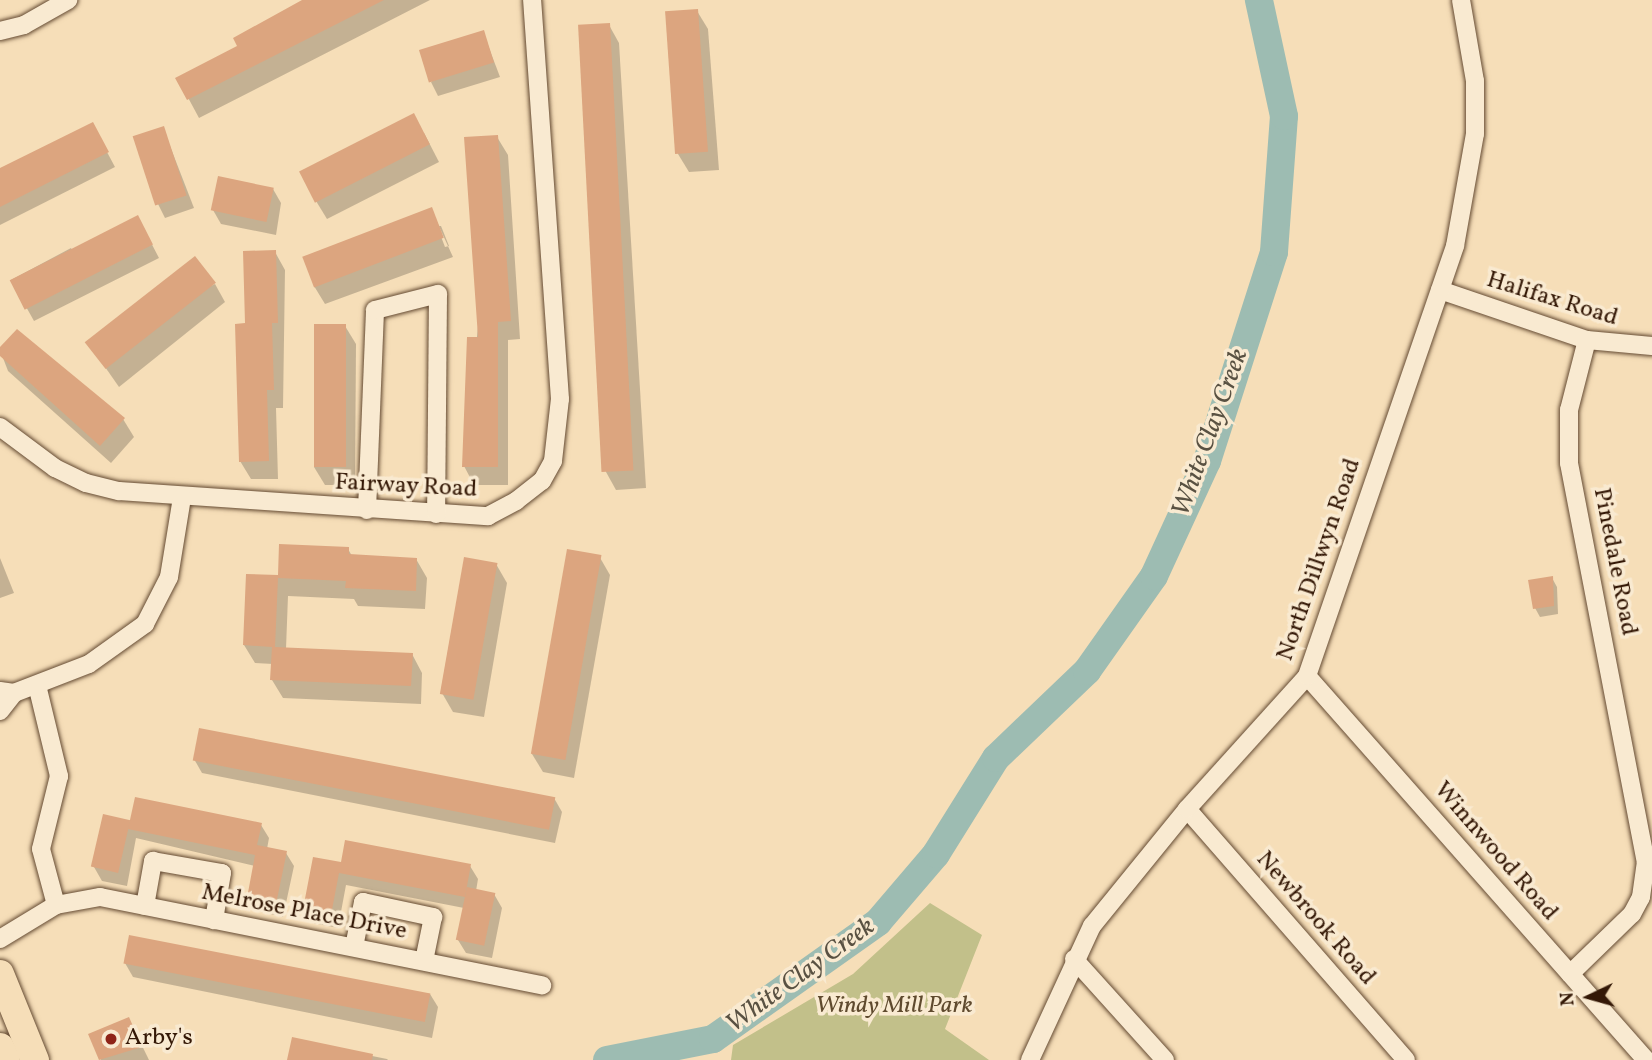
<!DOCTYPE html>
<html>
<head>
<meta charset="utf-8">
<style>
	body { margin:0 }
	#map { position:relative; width:1652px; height:1060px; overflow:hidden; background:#f6deb8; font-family:Vollkorn,serif }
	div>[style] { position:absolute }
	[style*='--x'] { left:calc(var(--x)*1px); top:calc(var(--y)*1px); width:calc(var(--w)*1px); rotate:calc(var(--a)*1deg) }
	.green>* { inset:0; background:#c2c08a }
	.shadow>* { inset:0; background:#0003 }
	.river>* { height:28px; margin:-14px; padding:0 14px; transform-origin:14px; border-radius:14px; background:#9dbcb2 }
	.building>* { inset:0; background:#dca57f; transform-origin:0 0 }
	.roads { filter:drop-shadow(0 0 2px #644a32) drop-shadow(0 0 2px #644a32) }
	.minor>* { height:18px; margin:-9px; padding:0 9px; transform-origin:9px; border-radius:9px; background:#f9ead1 }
	.primary>* { height:28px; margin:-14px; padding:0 14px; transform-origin:14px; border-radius:14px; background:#f6deb8 }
	.dots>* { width:19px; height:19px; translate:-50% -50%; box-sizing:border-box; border:4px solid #f9ead1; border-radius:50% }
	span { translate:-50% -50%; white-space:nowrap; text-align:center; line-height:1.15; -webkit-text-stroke:7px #f9ead1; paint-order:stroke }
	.street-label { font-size:24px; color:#341806 }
	.park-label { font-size:24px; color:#5f4a2e; font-style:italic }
	.poi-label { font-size:24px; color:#341806 }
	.left { translate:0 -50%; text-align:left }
	.water-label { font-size:26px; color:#595142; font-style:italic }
	.north { position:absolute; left:1554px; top:962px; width:70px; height:70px; -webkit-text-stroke:5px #f9ead1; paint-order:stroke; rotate:265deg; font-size:19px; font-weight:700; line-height:28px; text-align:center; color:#341806 }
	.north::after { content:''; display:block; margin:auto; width:24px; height:32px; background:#341806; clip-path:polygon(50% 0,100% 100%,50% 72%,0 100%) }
</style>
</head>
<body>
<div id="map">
	<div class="green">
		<div style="clip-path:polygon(930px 903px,982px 935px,945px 1029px,989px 1060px,731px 1060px,733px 1045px,853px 974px)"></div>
	</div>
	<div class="shadow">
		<div style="clip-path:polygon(309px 0,430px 0,199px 118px,178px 79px,240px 47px)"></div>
		<div style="clip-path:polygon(697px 11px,708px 29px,719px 170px,689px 172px,678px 154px)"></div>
		<div style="clip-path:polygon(609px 25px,619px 43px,646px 488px,616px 490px,606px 472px)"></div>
		<div style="clip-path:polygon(483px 32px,500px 77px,438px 96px,431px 82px)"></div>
		<div style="clip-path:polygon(92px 124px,115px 167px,0 225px,0 171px)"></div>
		<div style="clip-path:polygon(163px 128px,194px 208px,165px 218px,158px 204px)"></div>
		<div style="clip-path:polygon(424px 133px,439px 162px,327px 219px,316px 201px)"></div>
		<div style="clip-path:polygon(497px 137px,508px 155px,520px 339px,508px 340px,508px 485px,474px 485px,464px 466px)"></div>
		<div style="clip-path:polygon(273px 189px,281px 203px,276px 235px,221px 224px,213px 210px)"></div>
		<div style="clip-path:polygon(evenodd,431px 209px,453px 257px,325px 304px,314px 286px,431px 209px,437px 226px,441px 226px,449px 246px,445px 247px,437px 226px)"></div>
		<div style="clip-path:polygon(145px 231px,159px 258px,34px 321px,11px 280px,71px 248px,73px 252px)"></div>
		<div style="clip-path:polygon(275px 252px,285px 270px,283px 408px,276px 408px,278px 479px,251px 479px,240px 461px,247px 325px)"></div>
		<div style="clip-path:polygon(215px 284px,225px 302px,119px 387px,89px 344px)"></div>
		<div style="clip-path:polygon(345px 326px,356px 344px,355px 485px,325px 485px,314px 467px)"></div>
		<div style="clip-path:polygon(0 350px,123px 419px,134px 437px,111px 463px,8px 371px)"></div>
		<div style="clip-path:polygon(348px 549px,352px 556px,416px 559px,427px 578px,425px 609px,358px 606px,354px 599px,288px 596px,286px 649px,412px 654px,422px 673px,421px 704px,283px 698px,272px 680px,273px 664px,255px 663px,244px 645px,247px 575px,279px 577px)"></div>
		<div style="clip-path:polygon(599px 556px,610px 575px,574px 778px,543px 772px,532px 754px)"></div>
		<div style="clip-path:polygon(0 558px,14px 593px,0 598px)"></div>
		<div style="clip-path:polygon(496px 564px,507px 583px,484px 717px,453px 712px,442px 693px)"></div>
		<div style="clip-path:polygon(1552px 578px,1557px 587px,1558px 614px,1540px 617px,1535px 608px)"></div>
		<div style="clip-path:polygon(194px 759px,554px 798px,562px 812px,555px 843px,202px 773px)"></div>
		<div style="clip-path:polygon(129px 822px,261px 825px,269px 838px,267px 849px,286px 853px,294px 866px,283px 917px,257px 911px,249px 897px,255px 866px,136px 838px,127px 886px,102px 881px,94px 867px)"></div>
		<div style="clip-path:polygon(343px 864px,470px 866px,478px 879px,476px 891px,494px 894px,502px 908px,492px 958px,466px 953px,458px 940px,464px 908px,346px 885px,338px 928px,313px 923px,305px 909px)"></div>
		<div style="clip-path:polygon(125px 963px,430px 994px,438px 1007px,432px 1038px,133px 977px)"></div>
		<div style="clip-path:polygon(129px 1019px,149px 1060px,101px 1060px,90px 1035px)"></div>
		<div style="clip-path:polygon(293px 1040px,387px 1059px,388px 1060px,288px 1060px)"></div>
	</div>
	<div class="river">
		<div style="--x:607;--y:1060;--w:108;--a:-11.2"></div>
		<div style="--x:713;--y:1039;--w:202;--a:-35.3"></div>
		<div style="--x:878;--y:922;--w:89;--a:-49.5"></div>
		<div style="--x:936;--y:854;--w:113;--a:-58"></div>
		<div style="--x:996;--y:758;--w:126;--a:-43.7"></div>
		<div style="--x:1087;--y:671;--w:116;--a:-54.8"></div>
		<div style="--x:1154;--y:576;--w:127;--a:-65.3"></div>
		<div style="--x:1207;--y:461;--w:219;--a:-72.2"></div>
		<div style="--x:1274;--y:252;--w:136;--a:-85.8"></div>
		<div style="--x:1284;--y:116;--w:119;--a:-102.2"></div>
	</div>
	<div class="building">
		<div style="clip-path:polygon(302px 0,384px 0,187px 100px,175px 78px,237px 46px,233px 38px)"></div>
		<div style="left:698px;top:9px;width:143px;height:33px;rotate:86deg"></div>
		<div style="left:610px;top:23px;width:448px;height:32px;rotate:87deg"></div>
		<div style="left:484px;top:30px;width:34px;height:68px;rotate:73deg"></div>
		<div style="left:414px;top:113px;width:35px;height:129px;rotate:63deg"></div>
		<div style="clip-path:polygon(93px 122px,109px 152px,0 207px,0 168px)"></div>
		<div style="left:164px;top:126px;width:73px;height:33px;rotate:72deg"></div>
		<div style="clip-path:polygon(498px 135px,511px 321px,498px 322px,498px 467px,462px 467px,467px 337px,478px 337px,464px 137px)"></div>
		<div style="left:218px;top:176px;width:57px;height:35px;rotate:12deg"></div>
		<div style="left:432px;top:207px;width:33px;height:139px;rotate:69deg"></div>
		<div style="left:138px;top:215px;width:33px;height:144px;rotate:63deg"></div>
		<div style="clip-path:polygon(276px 250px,278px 323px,272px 323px,274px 390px,267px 390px,269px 461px,239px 462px,235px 324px,245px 323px,243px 251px)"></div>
		<div style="left:195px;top:256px;width:34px;height:140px;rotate:52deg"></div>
		<div style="left:314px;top:324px;width:32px;height:143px"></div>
		<div style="clip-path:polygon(17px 329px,125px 418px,100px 446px,0 356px,0 347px)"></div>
		<div style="clip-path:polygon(279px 544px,349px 547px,349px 554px,417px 558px,416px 591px,345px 588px,346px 581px,278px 578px,275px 647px,413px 653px,411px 686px,270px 680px,272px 647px,243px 645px,246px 574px,278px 575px)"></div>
		<div style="left:567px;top:549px;width:35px;height:208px;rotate:10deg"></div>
		<div style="left:464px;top:557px;width:34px;height:139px;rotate:10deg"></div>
		<div style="clip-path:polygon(1553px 576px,1554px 606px,1533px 609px,1528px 580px)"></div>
		<div style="left:199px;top:728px;width:363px;height:33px;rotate:11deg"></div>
		<div style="clip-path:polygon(135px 797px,262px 823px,257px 845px,287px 851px,276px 904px,247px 898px,255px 855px,128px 829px)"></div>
		<div style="left:103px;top:814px;width:28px;height:54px;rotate:13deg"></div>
		<div style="clip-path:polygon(345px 840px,471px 864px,465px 897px,339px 873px,331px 915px,303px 909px,313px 857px,341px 862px)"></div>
		<div style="left:467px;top:887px;width:29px;height:54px;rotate:12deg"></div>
		<div style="left:129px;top:935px;width:307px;height:29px;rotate:11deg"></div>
		<div style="clip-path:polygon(129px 1017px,142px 1047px,99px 1060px,88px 1034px)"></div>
		<div style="clip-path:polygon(292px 1037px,373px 1054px,372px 1060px,287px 1060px)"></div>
	</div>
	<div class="roads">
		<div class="minor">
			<div style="--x:0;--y:31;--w:25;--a:-14"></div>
			<div style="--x:24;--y:25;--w:51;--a:-29.6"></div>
			<div style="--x:1440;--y:290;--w:155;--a:18.8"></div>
			<div style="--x:1587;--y:340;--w:65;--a:5.3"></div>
			<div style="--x:0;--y:427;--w:69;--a:36.7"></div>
			<div style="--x:55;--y:468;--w:34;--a:26"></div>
			<div style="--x:86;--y:483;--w:34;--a:14"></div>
			<div style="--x:119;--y:491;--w:370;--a:3.9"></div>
			<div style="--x:488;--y:516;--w:32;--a:-28"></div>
			<div style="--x:516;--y:501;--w:33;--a:-38"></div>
			<div style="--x:542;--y:481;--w:23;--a:-61"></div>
			<div style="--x:553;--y:461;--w:62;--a:-83.6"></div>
			<div style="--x:560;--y:399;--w:400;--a:-94"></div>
			<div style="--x:367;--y:510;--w:200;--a:-87.7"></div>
			<div style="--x:375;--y:310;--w:65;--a:-14.3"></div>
			<div style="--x:438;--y:294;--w:220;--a:90.5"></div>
			<div style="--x:1307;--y:676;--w:512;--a:48.56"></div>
			<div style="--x:37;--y:685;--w:94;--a:76.4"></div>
			<div style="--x:59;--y:776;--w:75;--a:103.9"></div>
			<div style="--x:41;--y:849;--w:58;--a:75"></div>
			<div style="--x:0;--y:691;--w:14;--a:8"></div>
			<div style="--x:14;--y:693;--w:80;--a:-21.1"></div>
			<div style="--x:89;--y:664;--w:69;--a:-35.5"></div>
			<div style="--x:145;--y:624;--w:53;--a:-62.9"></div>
			<div style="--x:169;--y:577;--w:80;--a:-80.7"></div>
			<div style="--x:0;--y:711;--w:23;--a:-52"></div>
			<div style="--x:1187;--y:809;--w:333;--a:48.9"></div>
			<div style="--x:145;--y:906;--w:46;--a:-79.9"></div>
			<div style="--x:153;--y:861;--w:70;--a:9.9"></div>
			<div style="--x:222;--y:873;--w:48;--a:99.7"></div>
			<div style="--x:0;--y:939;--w:66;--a:-31.3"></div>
			<div style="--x:56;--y:905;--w:45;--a:-10.3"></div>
			<div style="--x:100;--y:897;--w:451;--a:11.3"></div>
			<div style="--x:354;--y:947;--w:46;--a:-78.7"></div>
			<div style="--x:363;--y:902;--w:72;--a:12.1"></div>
			<div style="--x:433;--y:917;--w:45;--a:101.6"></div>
			<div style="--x:1074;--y:959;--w:136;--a:48"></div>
			<div style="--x:1570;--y:974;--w:86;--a:-44.1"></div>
			<div style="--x:1632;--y:914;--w:19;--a:-62"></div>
			<div style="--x:1641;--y:897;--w:34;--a:-82"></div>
			<div style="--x:1646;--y:863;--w:407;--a:-100.9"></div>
			<div style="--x:1569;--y:463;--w:53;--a:-90"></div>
			<div style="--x:1569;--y:410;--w:72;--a:-75.6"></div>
			<div style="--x:1030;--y:1060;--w:148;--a:-65.2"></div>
			<div style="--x:1092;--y:926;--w:151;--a:-50.9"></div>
			<div style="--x:1187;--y:809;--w:179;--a:-47.9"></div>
			<div style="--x:1307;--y:676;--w:455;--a:-71"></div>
			<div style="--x:1455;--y:246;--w:114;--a:-79.9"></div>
			<div style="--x:1475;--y:134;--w:53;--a:-90"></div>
			<div style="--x:1475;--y:81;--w:82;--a:-99.8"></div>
		</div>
		<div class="primary">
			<div style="--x:0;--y:974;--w:93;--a:67.9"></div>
			<div style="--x:0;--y:1047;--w:14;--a:65"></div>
		</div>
	</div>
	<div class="dots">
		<div style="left:111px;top:1039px;background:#8f2418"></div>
	</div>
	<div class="street-label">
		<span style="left:1552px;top:300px;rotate:17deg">Halifax Road</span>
		<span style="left:406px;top:487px;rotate:3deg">Fairway Road</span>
		<span style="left:1320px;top:560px;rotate:-71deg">North Dillwyn Road</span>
		<span style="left:1614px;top:562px;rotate:79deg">Pinedale Road</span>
		<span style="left:1495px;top:852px;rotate:49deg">Winnwood Road</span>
		<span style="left:304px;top:913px;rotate:11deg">Melrose Place Drive</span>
		<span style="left:1315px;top:919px;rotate:49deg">Newbrook Road</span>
	</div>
	<div class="park-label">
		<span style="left:894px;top:1007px">Windy Mill Park</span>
	</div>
	<div class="poi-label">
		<span class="left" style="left:125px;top:1039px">Arby's</span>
	</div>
	<div class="water-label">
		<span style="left:1211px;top:433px;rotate:-70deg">White Clay Creek</span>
		<span style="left:801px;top:976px;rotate:-36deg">White Clay Creek</span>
	</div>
	<div class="north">N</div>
</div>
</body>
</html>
